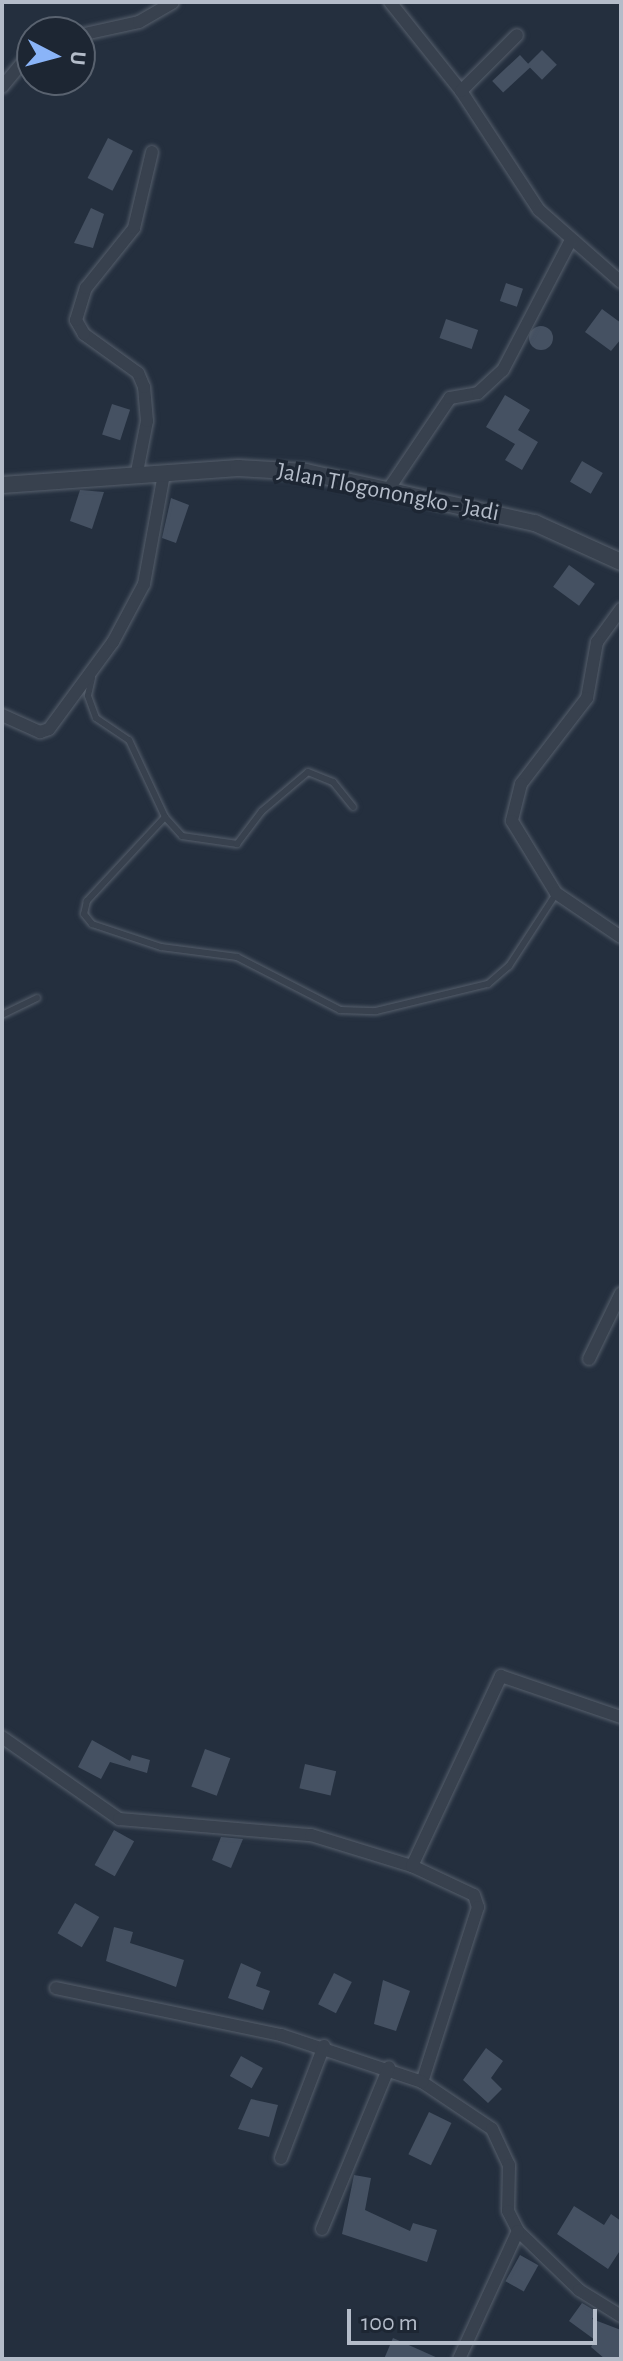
<!DOCTYPE html>
<html>
<head>
<meta charset="utf-8">
<style>
	body { margin:0 }
	#map { position:relative; width:623px; height:2361px; overflow:hidden; background:#242f3e; font-family:"Alegreya Sans",sans-serif }
	div>[style] { position:absolute }
	[style*='--x'] { left:calc(var(--x)*1px); top:calc(var(--y)*1px); width:calc(var(--w)*1px); rotate:calc(var(--a)*1deg) }
	.building>* { inset:0; background:#455162; transform-origin:0 0 }
	.round { border-radius:50% }
	.roads { filter:drop-shadow(0 0 2px #565f6c) drop-shadow(0 0 2px #565f6c) }
	.service>* { height:6px; margin:-3px; padding:0 3px; transform-origin:3px; border-radius:3px; background:#38414e }
	.minor>* { height:12px; margin:-6px; padding:0 6px; transform-origin:6px; border-radius:6px; background:#38414e }
	.tertiary>* { height:16px; margin:-8px; padding:0 8px; transform-origin:8px; border-radius:8px; background:#38414e }
	span { translate:-50% -50%; white-space:nowrap; text-align:center; line-height:1.15; -webkit-text-stroke:7px #1d2633; paint-order:stroke }
	.street-label { font-size:24px; color:#b4bcc9 }
	.frame { position:absolute; inset:0; border:4px solid #b4bcc9; pointer-events:none }
	.north { position:absolute; left:16px; top:16px; width:80px; height:80px; box-sizing:border-box; background:#1d2633; border:2px solid #59626f; border-radius:50%; rotate:96deg; font-size:22px; font-weight:700; line-height:32px; text-align:center; color:#b4bcc9 }
	.north::after { content:''; display:block; margin:auto; width:28px; height:36px; background:#8ab4f8; clip-path:polygon(50% 0,100% 100%,50% 72%,0 100%) }
	.scale { position:absolute; left:347px; top:2309px; width:250px; height:36px; box-sizing:border-box; border:4px solid #b4bcc9; border-top:0; padding-left:10px; font-size:24px; line-height:28px; white-space:nowrap; color:#b4bcc9; -webkit-text-stroke:6px #1d2633; paint-order:stroke }
</style>
</head>
<body>
<div id="map">
	<div class="building">
		<div style="left:542px;top:50px;width:21px;height:21px;rotate:45deg"></div>
		<div style="left:520px;top:55px;width:16px;height:38px;rotate:47deg"></div>
		<div style="left:108px;top:138px;width:28px;height:45px;rotate:27deg"></div>
		<div style="clip-path:polygon(91px 208px,104px 214px,93px 248px,74px 243px)"></div>
		<div style="left:506px;top:283px;width:18px;height:19px;rotate:19deg"></div>
		<div style="clip-path:polygon(602px 309px,621px 323px,621px 339px,611px 351px,585px 332px)"></div>
		<div style="left:446px;top:319px;width:34px;height:20px;rotate:19deg"></div>
		<div class="round" style="left:529px;top:326px;width:24px;height:24px"></div>
		<div style="clip-path:polygon(505px 395px,530px 410px,518px 430px,538px 442px,522px 470px,505px 460px,515px 444px,486px 427px)"></div>
		<div style="left:112px;top:404px;width:19px;height:32px;rotate:18deg"></div>
		<div style="left:582px;top:461px;width:24px;height:24px;rotate:30deg"></div>
		<div style="clip-path:polygon(80px 490px,104px 492px,92px 529px,70px 521px)"></div>
		<div style="clip-path:polygon(171px 498px,189px 505px,176px 543px,162px 538px)"></div>
		<div style="left:569px;top:565px;width:32px;height:27px;rotate:36deg"></div>
		<div style="clip-path:polygon(92px 1740px,130px 1761px,132px 1755px,150px 1760px,147px 1773px,110px 1762px,101px 1779px,78px 1767px)"></div>
		<div style="left:205px;top:1749px;width:27px;height:40px;rotate:20deg"></div>
		<div style="left:305px;top:1764px;width:32px;height:25px;rotate:13deg"></div>
		<div style="left:114px;top:1830px;width:23px;height:40px;rotate:29deg"></div>
		<div style="clip-path:polygon(221px 1837px,243px 1839px,231px 1868px,212px 1860px)"></div>
		<div style="left:75px;top:1903px;width:28px;height:35px;rotate:30deg"></div>
		<div style="clip-path:polygon(114px 1927px,133px 1932px,130px 1943px,184px 1960px,176px 1987px,106px 1961px)"></div>
		<div style="clip-path:polygon(241px 1963px,261px 1972px,256px 1986px,270px 1991px,263px 2010px,228px 1998px)"></div>
		<div style="left:334px;top:1973px;width:20px;height:35px;rotate:27deg"></div>
		<div style="clip-path:polygon(383px 1980px,410px 1991px,396px 2031px,374px 2024px)"></div>
		<div style="clip-path:polygon(486px 2048px,503px 2061px,491px 2078px,502px 2089px,488px 2103px,463px 2080px)"></div>
		<div style="left:241px;top:2056px;width:25px;height:23px;rotate:29deg"></div>
		<div style="clip-path:polygon(251px 2099px,278px 2105px,269px 2137px,238px 2129px)"></div>
		<div style="left:429px;top:2112px;width:25px;height:47px;rotate:26deg"></div>
		<div style="clip-path:polygon(354px 2175px,371px 2178px,365px 2210px,410px 2231px,413px 2223px,437px 2230px,427px 2262px,342px 2234px)"></div>
		<div style="clip-path:polygon(574px 2206px,604px 2225px,611px 2214px,621px 2221px,621px 2249px,608px 2269px,557px 2234px)"></div>
		<div style="left:520px;top:2255px;width:21px;height:30px;rotate:29deg"></div>
		<div style="clip-path:polygon(582px 2303px,597px 2312px,592px 2319px,621px 2330px,621px 2359px,605px 2359px,591px 2347px,595px 2340px,569px 2321px)"></div>
		<div style="clip-path:polygon(393px 2338px,440px 2359px,384px 2359px)"></div>
	</div>
	<div class="roads">
		<div class="service">
			<div style="--x:92;--y:678;--w:18;--a:103"></div>
			<div style="--x:88;--y:696;--w:23;--a:70"></div>
			<div style="--x:96;--y:718;--w:40;--a:34"></div>
			<div style="--x:129;--y:740;--w:85;--a:64.9"></div>
			<div style="--x:165;--y:817;--w:25;--a:48"></div>
			<div style="--x:182;--y:836;--w:56;--a:8.3"></div>
			<div style="--x:237;--y:844;--w:41;--a:-52.9"></div>
			<div style="--x:262;--y:811;--w:60;--a:-40.3"></div>
			<div style="--x:308;--y:772;--w:27;--a:22"></div>
			<div style="--x:333;--y:782;--w:32;--a:51"></div>
			<div style="--x:165;--y:817;--w:115;--a:132.9"></div>
			<div style="--x:87;--y:901;--w:13;--a:103"></div>
			<div style="--x:84;--y:914;--w:13;--a:51"></div>
			<div style="--x:92;--y:924;--w:73;--a:18.4"></div>
			<div style="--x:161;--y:947;--w:77;--a:7.5"></div>
			<div style="--x:237;--y:957;--w:116;--a:27.2"></div>
			<div style="--x:340;--y:1010;--w:36;--a:2"></div>
			<div style="--x:376;--y:1011;--w:115;--a:-13.6"></div>
			<div style="--x:488;--y:984;--w:28;--a:-41"></div>
			<div style="--x:509;--y:966;--w:86;--a:-56.9"></div>
			<div style="--x:2;--y:1015;--w:39;--a:-26"></div>
		</div>
		<div class="minor">
			<div style="--x:390;--y:2;--w:114;--a:51.4"></div>
			<div style="--x:461;--y:91;--w:142;--a:56.8"></div>
			<div style="--x:539;--y:210;--w:109;--a:41.3"></div>
			<div style="--x:80;--y:35;--w:60;--a:-12.4"></div>
			<div style="--x:139;--y:22;--w:39;--a:-30"></div>
			<div style="--x:2;--y:87;--w:47;--a:-50.2"></div>
			<div style="--x:461;--y:91;--w:79;--a:-45"></div>
			<div style="--x:136;--y:477;--w:57;--a:-78.9"></div>
			<div style="--x:147;--y:421;--w:34;--a:-95"></div>
			<div style="--x:144;--y:387;--w:15;--a:-113"></div>
			<div style="--x:138;--y:373;--w:67;--a:-144.2"></div>
			<div style="--x:84;--y:334;--w:16;--a:-120"></div>
			<div style="--x:76;--y:320;--w:34;--a:-73"></div>
			<div style="--x:86;--y:288;--w:77;--a:-51.3"></div>
			<div style="--x:134;--y:228;--w:78;--a:-76.7"></div>
			<div style="--x:388;--y:490;--w:111;--a:-56"></div>
			<div style="--x:450;--y:398;--w:28;--a:-10"></div>
			<div style="--x:478;--y:393;--w:34;--a:-43"></div>
			<div style="--x:503;--y:370;--w:144;--a:-62.4"></div>
			<div style="--x:621;--y:609;--w:41;--a:126"></div>
			<div style="--x:597;--y:642;--w:57;--a:100.1"></div>
			<div style="--x:587;--y:698;--w:108;--a:127.5"></div>
			<div style="--x:521;--y:784;--w:38;--a:104"></div>
			<div style="--x:512;--y:821;--w:84;--a:58.6"></div>
			<div style="--x:556;--y:893;--w:78;--a:34.1"></div>
			<div style="--x:2;--y:715;--w:42;--a:24.1"></div>
			<div style="--x:40;--y:732;--w:9;--a:-18"></div>
			<div style="--x:49;--y:729;--w:108;--a:-53.7"></div>
			<div style="--x:113;--y:642;--w:66;--a:-61.9"></div>
			<div style="--x:144;--y:584;--w:112;--a:-79.7"></div>
			<div style="--x:589;--y:1359;--w:73;--a:-64.1"></div>
			<div style="--x:2;--y:1737;--w:143;--a:35"></div>
			<div style="--x:119;--y:1819;--w:193;--a:4.8"></div>
			<div style="--x:311;--y:1835;--w:106;--a:17.1"></div>
			<div style="--x:412;--y:1866;--w:68;--a:25.1"></div>
			<div style="--x:474;--y:1895;--w:13;--a:72"></div>
			<div style="--x:478;--y:1907;--w:184;--a:107.7"></div>
			<div style="--x:422;--y:2082;--w:84;--a:33.9"></div>
			<div style="--x:492;--y:2129;--w:40;--a:65"></div>
			<div style="--x:509;--y:2165;--w:46;--a:91.2"></div>
			<div style="--x:508;--y:2211;--w:22;--a:63"></div>
			<div style="--x:518;--y:2231;--w:85;--a:44"></div>
			<div style="--x:579;--y:2290;--w:49;--a:31.8"></div>
			<div style="--x:412;--y:1866;--w:210;--a:-64.9"></div>
			<div style="--x:501;--y:1676;--w:127;--a:18.9"></div>
			<div style="--x:56;--y:1988;--w:230;--a:11.8"></div>
			<div style="--x:281;--y:2035;--w:149;--a:18.4"></div>
			<div style="--x:281;--y:2158;--w:120;--a:-69"></div>
			<div style="--x:322;--y:2229;--w:175;--a:-67.5"></div>
			<div style="--x:459;--y:2359;--w:141;--a:-65.3"></div>
		</div>
		<div class="tertiary">
			<div style="--x:2;--y:485;--w:237;--a:-4.1"></div>
			<div style="--x:238;--y:468;--w:68;--a:3.4"></div>
			<div style="--x:306;--y:472;--w:235;--a:12.6"></div>
			<div style="--x:535;--y:523;--w:94;--a:24.4"></div>
		</div>
	</div>
	<div class="street-label">
		<span style="left:388px;top:493px;rotate:11deg">Jalan Tlogonongko - Jadi</span>
	</div>
	<div class="frame"></div>
	<div class="north">U</div>
	<div class="scale">100 m</div>
</div>
</body>
</html>
